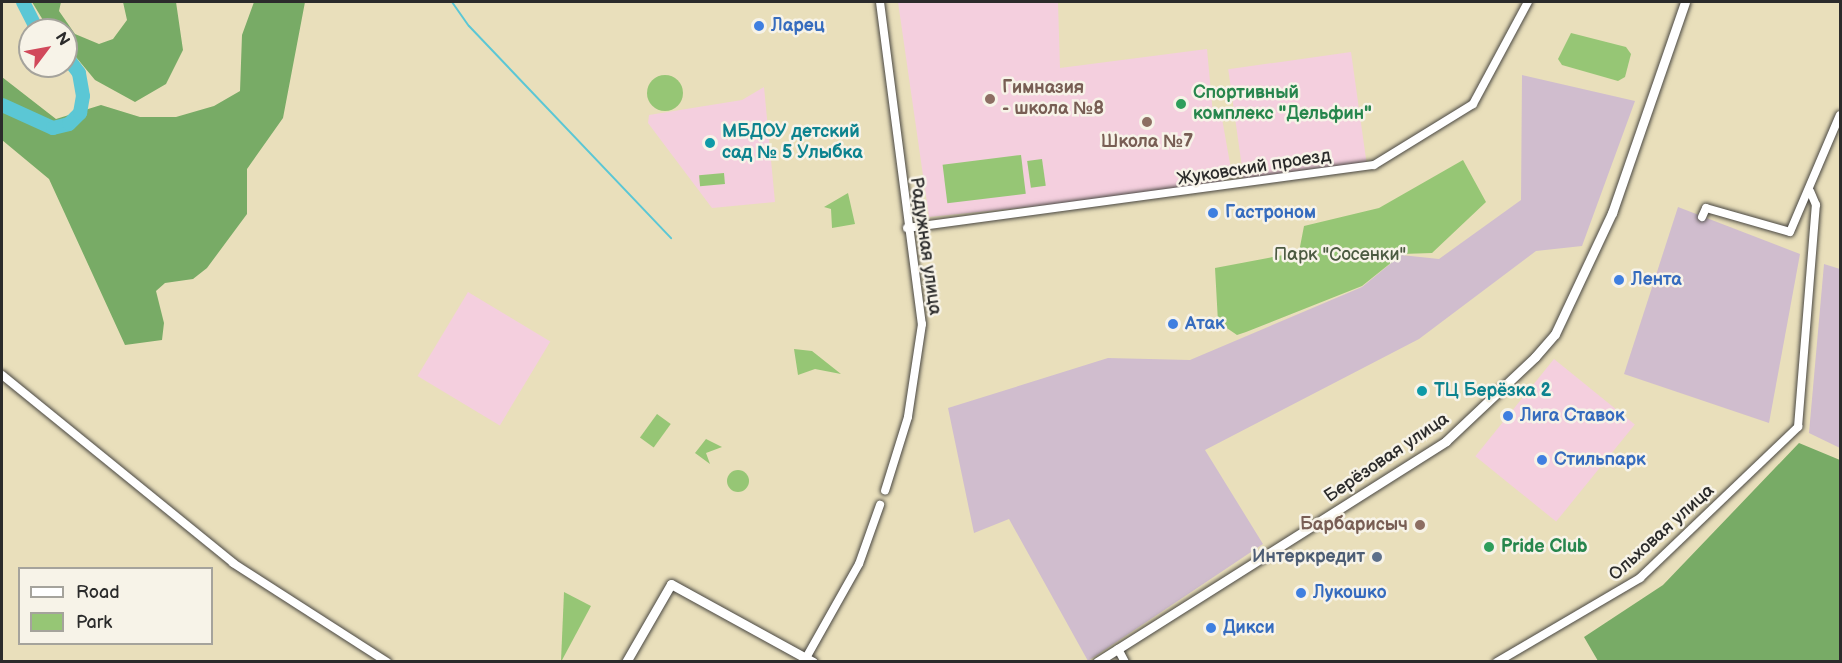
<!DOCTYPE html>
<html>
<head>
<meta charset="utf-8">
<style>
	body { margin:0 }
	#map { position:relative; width:1842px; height:663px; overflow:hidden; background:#e9dfbb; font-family:"Balsamiq Sans",sans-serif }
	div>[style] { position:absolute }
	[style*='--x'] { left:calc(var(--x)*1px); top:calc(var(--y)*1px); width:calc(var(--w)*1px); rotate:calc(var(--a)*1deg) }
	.built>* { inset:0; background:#f4cfde; transform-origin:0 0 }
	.industrial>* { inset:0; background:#d0bdce }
	.green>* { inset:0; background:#96c675; transform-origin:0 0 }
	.round { border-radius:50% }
	.forest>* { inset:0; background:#78ab66 }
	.stream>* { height:2px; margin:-1px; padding:0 1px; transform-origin:1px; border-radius:1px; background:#5bc7d5 }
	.river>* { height:14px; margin:-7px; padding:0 7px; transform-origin:7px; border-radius:7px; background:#5bc7d5 }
	.roads { filter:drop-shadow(0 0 2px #484641) drop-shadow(0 0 2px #484641) }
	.minor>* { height:8px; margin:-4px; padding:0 4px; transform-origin:4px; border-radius:4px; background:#fff }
	.tertiary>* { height:9px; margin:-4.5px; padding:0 4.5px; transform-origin:4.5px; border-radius:4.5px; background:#fff }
	.dots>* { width:16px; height:16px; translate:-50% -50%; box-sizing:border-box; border:3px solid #f7f3e8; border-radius:50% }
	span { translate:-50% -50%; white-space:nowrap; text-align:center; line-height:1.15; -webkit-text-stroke:5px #f7f3e8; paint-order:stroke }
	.shop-label { font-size:18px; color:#366cbe; font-weight:700 }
	.left { translate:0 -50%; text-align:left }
	.education-label { font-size:18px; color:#785e54; font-weight:700 }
	.right { translate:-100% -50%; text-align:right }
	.leisure-label { font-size:18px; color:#27864d; font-weight:700 }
	.culture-label { font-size:18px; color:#0d838f; font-weight:700 }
	.street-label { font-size:18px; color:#2b2b2b }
	.park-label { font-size:18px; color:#4b5a41 }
	.service-label { font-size:18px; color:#4e5e75; font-weight:700 }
	.frame { position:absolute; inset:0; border:3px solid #2b2b2b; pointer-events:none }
	.legend { position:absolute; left:18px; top:567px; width:195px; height:78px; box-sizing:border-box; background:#f7f3e8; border:2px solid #a5a39c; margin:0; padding:8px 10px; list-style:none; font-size:18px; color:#2b2b2b }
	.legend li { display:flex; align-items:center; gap:12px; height:30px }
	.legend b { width:30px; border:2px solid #a5a39c }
	.north { position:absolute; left:18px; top:18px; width:60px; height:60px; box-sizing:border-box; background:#f7f3e8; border:2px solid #a5a39c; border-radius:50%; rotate:58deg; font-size:16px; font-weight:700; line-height:24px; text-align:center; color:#2b2b2b }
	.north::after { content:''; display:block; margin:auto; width:21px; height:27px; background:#d1495b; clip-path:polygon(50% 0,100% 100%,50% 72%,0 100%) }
</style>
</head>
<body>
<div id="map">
	<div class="built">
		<div style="clip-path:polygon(898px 2px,1058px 2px,1060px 68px,1207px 49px,1213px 114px,1221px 113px,1231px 169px,1221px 182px,1156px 194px,929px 217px)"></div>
		<div style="left:1351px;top:52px;width:112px;height:124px;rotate:82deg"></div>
		<div style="clip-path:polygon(764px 87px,775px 202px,712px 208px,648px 123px,649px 115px,742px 100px)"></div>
		<div style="left:468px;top:292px;width:96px;height:98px;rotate:31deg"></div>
		<div style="left:1554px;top:359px;width:104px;height:125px;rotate:39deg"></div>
	</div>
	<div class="industrial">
		<div style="clip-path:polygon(1522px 75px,1635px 101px,1582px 246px,1536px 251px,1419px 339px,1205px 450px,1263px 544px,1088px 661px,1009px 519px,974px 533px,948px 408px,1108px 358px,1190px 360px,1362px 287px,1401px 255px,1439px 259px,1521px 200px)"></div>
		<div style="clip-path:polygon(1678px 207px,1800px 254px,1769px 423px,1624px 374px)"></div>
		<div style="clip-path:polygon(1824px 264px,1840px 269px,1840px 448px,1809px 433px)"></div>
	</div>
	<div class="green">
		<div style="clip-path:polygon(1571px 33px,1626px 47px,1631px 54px,1625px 77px,1618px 81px,1562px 65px,1558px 59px)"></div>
		<div class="round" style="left:647px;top:75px;width:36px;height:36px"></div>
		<div style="left:1021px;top:155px;width:39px;height:79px;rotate:83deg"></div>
		<div style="left:1042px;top:159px;width:27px;height:15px;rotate:82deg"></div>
		<div style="clip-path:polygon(1463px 160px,1486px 202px,1432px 253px,1402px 254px,1362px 286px,1246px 332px,1237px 335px,1218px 322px,1215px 268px,1299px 252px,1304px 226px,1379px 208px)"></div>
		<div style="left:724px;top:173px;width:11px;height:25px;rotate:85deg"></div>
		<div style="clip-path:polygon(848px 193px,855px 224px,832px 228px,831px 209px,824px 207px)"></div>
		<div style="clip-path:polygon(794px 349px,812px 351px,841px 374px,815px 369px,798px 375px)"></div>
		<div style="left:657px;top:414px;width:17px;height:29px;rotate:36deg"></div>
		<div style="clip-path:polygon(706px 439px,722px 447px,706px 453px,710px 464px,695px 453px)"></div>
		<div class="round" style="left:727px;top:470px;width:22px;height:22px"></div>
		<div style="clip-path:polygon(564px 592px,591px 606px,561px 662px,561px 661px)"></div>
	</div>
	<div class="forest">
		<div style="clip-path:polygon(32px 2px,61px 2px,59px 11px,75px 34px,99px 44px,113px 39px,127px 20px,123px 2px,176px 2px,183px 50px,166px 84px,135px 102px,95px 80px,66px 45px,66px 30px,49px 30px)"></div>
		<div style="clip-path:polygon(254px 2px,305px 2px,283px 118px,247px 169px,247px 214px,207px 268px,193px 279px,165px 283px,156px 291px,164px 323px,162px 340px,125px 345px,49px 179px,2px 140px,2px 77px,56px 119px,101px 105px,140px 117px,176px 117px,214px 106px,240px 91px,242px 35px)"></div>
		<div style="clip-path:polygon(1799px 443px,1840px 460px,1840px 661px,1598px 661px,1584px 637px,1663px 585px)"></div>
	</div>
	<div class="stream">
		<div style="--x:452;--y:2;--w:29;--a:55"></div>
		<div style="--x:469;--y:26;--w:293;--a:46.4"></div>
	</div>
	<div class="river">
		<div style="--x:23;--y:2;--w:31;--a:63"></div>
		<div style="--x:2;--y:105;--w:56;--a:24.3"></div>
		<div style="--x:53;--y:128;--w:16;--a:-14"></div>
		<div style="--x:69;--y:124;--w:16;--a:-45"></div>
		<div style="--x:80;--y:113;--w:17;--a:-80"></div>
		<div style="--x:83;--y:96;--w:23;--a:-100"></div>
		<div style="--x:79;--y:73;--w:21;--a:-127"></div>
	</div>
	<div class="roads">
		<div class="minor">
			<div style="--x:880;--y:2;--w:325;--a:82.6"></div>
			<div style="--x:922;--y:324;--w:94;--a:98.6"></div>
			<div style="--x:908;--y:417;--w:77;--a:107.3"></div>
			<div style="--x:1702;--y:217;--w:10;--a:-66"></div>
			<div style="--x:1706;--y:208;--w:87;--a:15.9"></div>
			<div style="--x:1790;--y:232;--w:127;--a:-66.9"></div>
			<div style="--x:907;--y:228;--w:471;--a:-7.7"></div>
			<div style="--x:1374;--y:165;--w:116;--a:-31.6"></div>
			<div style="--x:1473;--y:104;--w:116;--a:-61.7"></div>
			<div style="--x:2;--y:375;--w:298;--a:39.1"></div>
			<div style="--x:233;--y:563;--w:183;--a:32.7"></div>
			<div style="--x:1118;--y:649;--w:15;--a:62"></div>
			<div style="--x:806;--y:658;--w:108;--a:-60.6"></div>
			<div style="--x:859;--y:564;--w:63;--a:-70.4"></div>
			<div style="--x:1497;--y:662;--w:166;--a:-30.4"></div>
			<div style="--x:1640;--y:578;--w:219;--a:-43.7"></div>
			<div style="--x:1798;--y:427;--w:223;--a:-85.4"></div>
			<div style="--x:1816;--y:205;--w:15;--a:-113"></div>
		</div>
		<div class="tertiary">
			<div style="--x:626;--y:662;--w:90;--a:-60"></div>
			<div style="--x:671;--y:584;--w:162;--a:28.8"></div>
			<div style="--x:1097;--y:662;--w:413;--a:-32.3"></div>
			<div style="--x:1446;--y:441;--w:122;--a:-43.3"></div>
			<div style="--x:1535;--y:357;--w:30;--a:-49"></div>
			<div style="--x:1555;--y:334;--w:134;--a:-64.8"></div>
			<div style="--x:1612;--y:213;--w:223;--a:-70.9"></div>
		</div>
	</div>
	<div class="dots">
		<div style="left:759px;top:26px;background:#3f7fe0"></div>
		<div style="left:990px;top:99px;background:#8d6e63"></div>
		<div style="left:1181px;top:104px;background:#2e9e5b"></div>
		<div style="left:1147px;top:122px;background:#8d6e63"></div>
		<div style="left:710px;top:143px;background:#0f9aa8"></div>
		<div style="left:1213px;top:213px;background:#3f7fe0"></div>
		<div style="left:1619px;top:280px;background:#3f7fe0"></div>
		<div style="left:1173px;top:324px;background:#3f7fe0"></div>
		<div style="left:1422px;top:391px;background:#0f9aa8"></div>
		<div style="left:1508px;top:416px;background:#3f7fe0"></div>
		<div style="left:1542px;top:460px;background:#3f7fe0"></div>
		<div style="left:1420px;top:525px;background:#8d6e63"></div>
		<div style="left:1489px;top:547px;background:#2e9e5b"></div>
		<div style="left:1377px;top:557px;background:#5c6f8a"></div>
		<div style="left:1301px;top:593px;background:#3f7fe0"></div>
		<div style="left:1211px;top:628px;background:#3f7fe0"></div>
	</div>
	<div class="shop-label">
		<span class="left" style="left:771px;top:26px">Ларец</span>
		<span class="left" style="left:1225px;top:213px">Гастроном</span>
		<span class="left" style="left:1631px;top:280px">Лента</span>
		<span class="left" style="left:1185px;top:324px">Атак</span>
		<span class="left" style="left:1520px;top:416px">Лига Ставок</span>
		<span class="left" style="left:1554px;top:460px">Стильпарк</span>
		<span class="left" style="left:1313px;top:593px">Лукошко</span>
		<span class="left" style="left:1223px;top:628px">Дикси</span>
	</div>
	<div class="education-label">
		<span class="left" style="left:1002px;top:99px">Гимназия<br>- школа №8</span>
		<span style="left:1147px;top:142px">Школа №7</span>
		<span class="right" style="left:1408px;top:525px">Барбарисыч</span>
	</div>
	<div class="leisure-label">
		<span class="left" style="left:1193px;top:104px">Спортивный<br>комплекс "Дельфин"</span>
		<span class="left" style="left:1501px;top:547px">Pride Club</span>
	</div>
	<div class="culture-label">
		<span class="left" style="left:722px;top:143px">МБДОУ детский<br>сад № 5 Улыбка</span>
		<span class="left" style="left:1434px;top:391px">ТЦ Берёзка 2</span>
	</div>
	<div class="street-label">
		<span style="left:1254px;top:168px;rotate:-9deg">Жуковский проезд</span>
		<span style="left:925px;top:246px;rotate:82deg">Радужная улица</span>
		<span style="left:1387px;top:458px;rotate:-34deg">Берёзовая улица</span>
		<span style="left:1662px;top:533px;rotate:-42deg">Ольховая улица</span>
	</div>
	<div class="park-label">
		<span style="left:1340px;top:255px">Парк "Сосенки"</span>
	</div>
	<div class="service-label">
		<span class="right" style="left:1365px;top:557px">Интеркредит</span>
	</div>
	<div class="frame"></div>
	<ul class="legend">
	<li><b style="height:8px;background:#fff"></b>Road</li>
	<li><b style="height:16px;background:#96c675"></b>Park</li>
	</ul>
	<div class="north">N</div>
</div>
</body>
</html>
